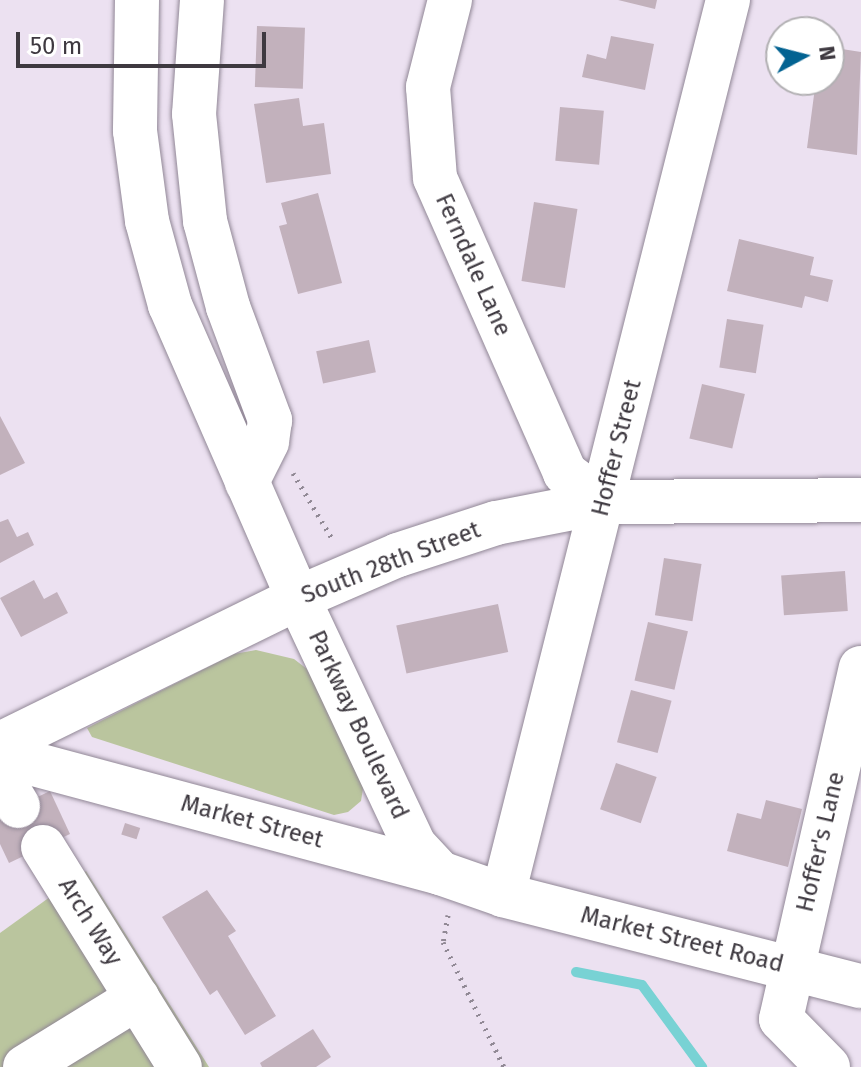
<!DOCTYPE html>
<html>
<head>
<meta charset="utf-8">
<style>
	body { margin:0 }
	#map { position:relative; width:861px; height:1067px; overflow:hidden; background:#ece1f1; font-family:"Fira Sans",sans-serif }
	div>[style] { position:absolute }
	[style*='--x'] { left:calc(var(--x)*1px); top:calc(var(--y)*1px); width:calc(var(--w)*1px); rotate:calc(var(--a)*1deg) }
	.green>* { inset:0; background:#bac59e }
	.stream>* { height:10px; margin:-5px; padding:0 5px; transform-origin:5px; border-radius:5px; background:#78d2d4 }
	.building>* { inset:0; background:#c2b1bc; transform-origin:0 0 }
	.path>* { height:5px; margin-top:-2.5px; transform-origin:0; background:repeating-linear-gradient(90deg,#918995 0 2px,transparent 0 8px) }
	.roads { filter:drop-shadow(0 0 2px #918796) drop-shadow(0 0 2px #918796) }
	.minor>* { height:44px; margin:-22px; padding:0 22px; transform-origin:22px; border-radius:22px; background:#fff }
	.major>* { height:44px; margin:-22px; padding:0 22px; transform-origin:22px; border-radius:22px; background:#fff }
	span { translate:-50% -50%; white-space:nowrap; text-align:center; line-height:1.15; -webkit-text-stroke:6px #fff; paint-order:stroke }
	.street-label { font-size:24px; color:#3e3940 }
	.north { position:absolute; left:765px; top:16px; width:80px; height:80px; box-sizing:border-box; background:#fff; border:2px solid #b2b0b3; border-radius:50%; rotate:83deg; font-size:22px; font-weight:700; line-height:32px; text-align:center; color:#3e3940 }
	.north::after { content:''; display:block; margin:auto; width:28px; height:36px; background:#036392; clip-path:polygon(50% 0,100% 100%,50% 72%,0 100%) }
	.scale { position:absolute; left:16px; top:32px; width:250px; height:36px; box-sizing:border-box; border:4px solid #3e3940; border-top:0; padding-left:10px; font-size:24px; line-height:28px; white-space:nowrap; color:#3e3940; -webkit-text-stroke:6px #fff; paint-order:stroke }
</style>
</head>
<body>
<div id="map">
	<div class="green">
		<div style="clip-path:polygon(256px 650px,294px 659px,307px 669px,365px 776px,361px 801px,348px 812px,334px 815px,92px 737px,87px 728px,234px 654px)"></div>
		<div style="clip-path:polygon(86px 871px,209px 1067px,0 1067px,0 933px)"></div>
	</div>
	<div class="stream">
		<div style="--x:576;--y:972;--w:67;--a:11.1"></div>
		<div style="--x:642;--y:985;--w:102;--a:53.8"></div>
	</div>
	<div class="building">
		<div style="clip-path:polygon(618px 0,657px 0,655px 9px)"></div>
		<div style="left:257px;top:26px;width:48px;height:61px;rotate:2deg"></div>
		<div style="clip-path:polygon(611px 36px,654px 44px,645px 90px,582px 77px,587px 54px,606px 59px)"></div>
		<div style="clip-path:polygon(829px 47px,861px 52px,857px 155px,807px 148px,816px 80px,829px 80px)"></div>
		<div style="clip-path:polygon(299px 98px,303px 126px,324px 123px,331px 174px,266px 183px,254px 104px)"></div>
		<div style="left:560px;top:107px;width:44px;height:54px;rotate:5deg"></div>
		<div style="clip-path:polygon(318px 193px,342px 283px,298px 294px,279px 226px,287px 224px,281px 203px)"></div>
		<div style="left:534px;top:202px;width:44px;height:80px;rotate:9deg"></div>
		<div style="clip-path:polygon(739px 239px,814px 257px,810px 275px,833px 280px,828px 302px,805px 296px,802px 308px,727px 291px)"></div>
		<div style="left:727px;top:319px;width:37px;height:49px;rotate:9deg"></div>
		<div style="left:369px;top:340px;width:33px;height:54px;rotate:78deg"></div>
		<div style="left:702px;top:384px;width:44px;height:56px;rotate:13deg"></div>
		<div style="clip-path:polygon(0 416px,25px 463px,0 475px)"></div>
		<div style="clip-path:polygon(8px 519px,17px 537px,28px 532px,34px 545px,0 563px,0 522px)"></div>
		<div style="left:664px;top:558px;width:38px;height:58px;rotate:9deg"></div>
		<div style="left:845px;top:571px;width:40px;height:64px;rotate:86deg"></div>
		<div style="clip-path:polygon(34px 580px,44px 599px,57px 592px,68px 613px,21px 637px,0 598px)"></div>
		<div style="left:498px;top:604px;width:49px;height:104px;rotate:78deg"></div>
		<div style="left:648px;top:622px;width:41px;height:60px;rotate:13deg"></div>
		<div style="left:631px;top:690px;width:42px;height:54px;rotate:15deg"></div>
		<div style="left:616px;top:763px;width:43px;height:49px;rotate:19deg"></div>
		<div style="clip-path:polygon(50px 791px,70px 834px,9px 863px,0 844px,0 815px)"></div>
		<div style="clip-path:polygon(766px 800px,802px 809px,788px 867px,727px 851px,737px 813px,761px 819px)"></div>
		<div style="left:125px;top:823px;width:16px;height:12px;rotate:18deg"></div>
		<div style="clip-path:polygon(207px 890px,236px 931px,228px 936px,276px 1016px,245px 1035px,217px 990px,210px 995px,162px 917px)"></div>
		<div style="clip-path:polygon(313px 1029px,331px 1057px,316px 1067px,262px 1067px,260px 1063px)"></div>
	</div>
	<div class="path">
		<div style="--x:293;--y:473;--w:78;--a:59.2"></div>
		<div style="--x:448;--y:915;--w:27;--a:100"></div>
		<div style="--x:443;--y:942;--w:139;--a:64"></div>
	</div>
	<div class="roads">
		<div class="minor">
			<div style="--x:137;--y:0;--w:131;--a:90.9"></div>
			<div style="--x:135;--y:131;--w:91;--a:82.4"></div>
			<div style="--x:147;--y:221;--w:87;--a:74.7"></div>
			<div style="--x:170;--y:305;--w:320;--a:66.4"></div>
			<div style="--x:298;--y:598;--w:109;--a:-23.3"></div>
			<div style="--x:398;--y:555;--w:103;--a:-18.1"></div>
			<div style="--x:496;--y:523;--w:110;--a:-11"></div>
			<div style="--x:604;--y:502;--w:257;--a:-0.4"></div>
			<div style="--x:202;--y:0;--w:114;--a:94"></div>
			<div style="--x:194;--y:114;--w:108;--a:84.1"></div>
			<div style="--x:205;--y:221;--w:89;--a:75"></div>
			<div style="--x:228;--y:307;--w:121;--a:69.6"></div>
			<div style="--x:270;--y:420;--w:22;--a:98"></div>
			<div style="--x:267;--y:442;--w:45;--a:116.6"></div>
			<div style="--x:450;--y:0;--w:90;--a:104.2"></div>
			<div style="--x:428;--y:87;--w:91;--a:85.6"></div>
			<div style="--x:435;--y:178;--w:322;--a:66.2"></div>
			<div style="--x:565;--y:473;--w:49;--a:36.6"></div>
			<div style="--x:0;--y:776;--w:35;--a:59"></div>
			<div style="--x:43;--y:847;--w:259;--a:58.1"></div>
			<div style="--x:503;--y:895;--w:923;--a:-75.89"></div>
			<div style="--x:25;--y:1067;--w:132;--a:-31.6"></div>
			<div style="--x:828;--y:1067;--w:67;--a:-134.4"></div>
			<div style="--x:781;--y:1019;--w:360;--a:-77.2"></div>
		</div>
		<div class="major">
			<div style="--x:0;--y:744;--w:332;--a:-26.1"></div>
			<div style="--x:298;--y:598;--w:273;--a:64.8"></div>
			<div style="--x:414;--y:845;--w:38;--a:47"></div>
			<div style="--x:0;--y:755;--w:456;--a:15"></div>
			<div style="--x:440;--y:873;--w:67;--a:19.2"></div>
			<div style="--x:503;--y:895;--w:369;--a:14.3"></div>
		</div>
	</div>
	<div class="street-label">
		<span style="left:473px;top:265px;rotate:66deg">Ferndale Lane</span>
		<span style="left:617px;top:448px;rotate:-76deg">Hoffer Street</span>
		<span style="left:391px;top:563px;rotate:-21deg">South 28th Street</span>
		<span style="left:358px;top:725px;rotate:65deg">Parkway Boulevard</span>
		<span style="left:252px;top:822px;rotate:15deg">Market Street</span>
		<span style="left:821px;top:842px;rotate:-77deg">Hoffer's Lane</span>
		<span style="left:90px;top:922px;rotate:58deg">Arch Way</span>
		<span style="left:682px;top:940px;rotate:14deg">Market Street Road</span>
	</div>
	<div class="north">N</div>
	<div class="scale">50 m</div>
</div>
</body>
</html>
